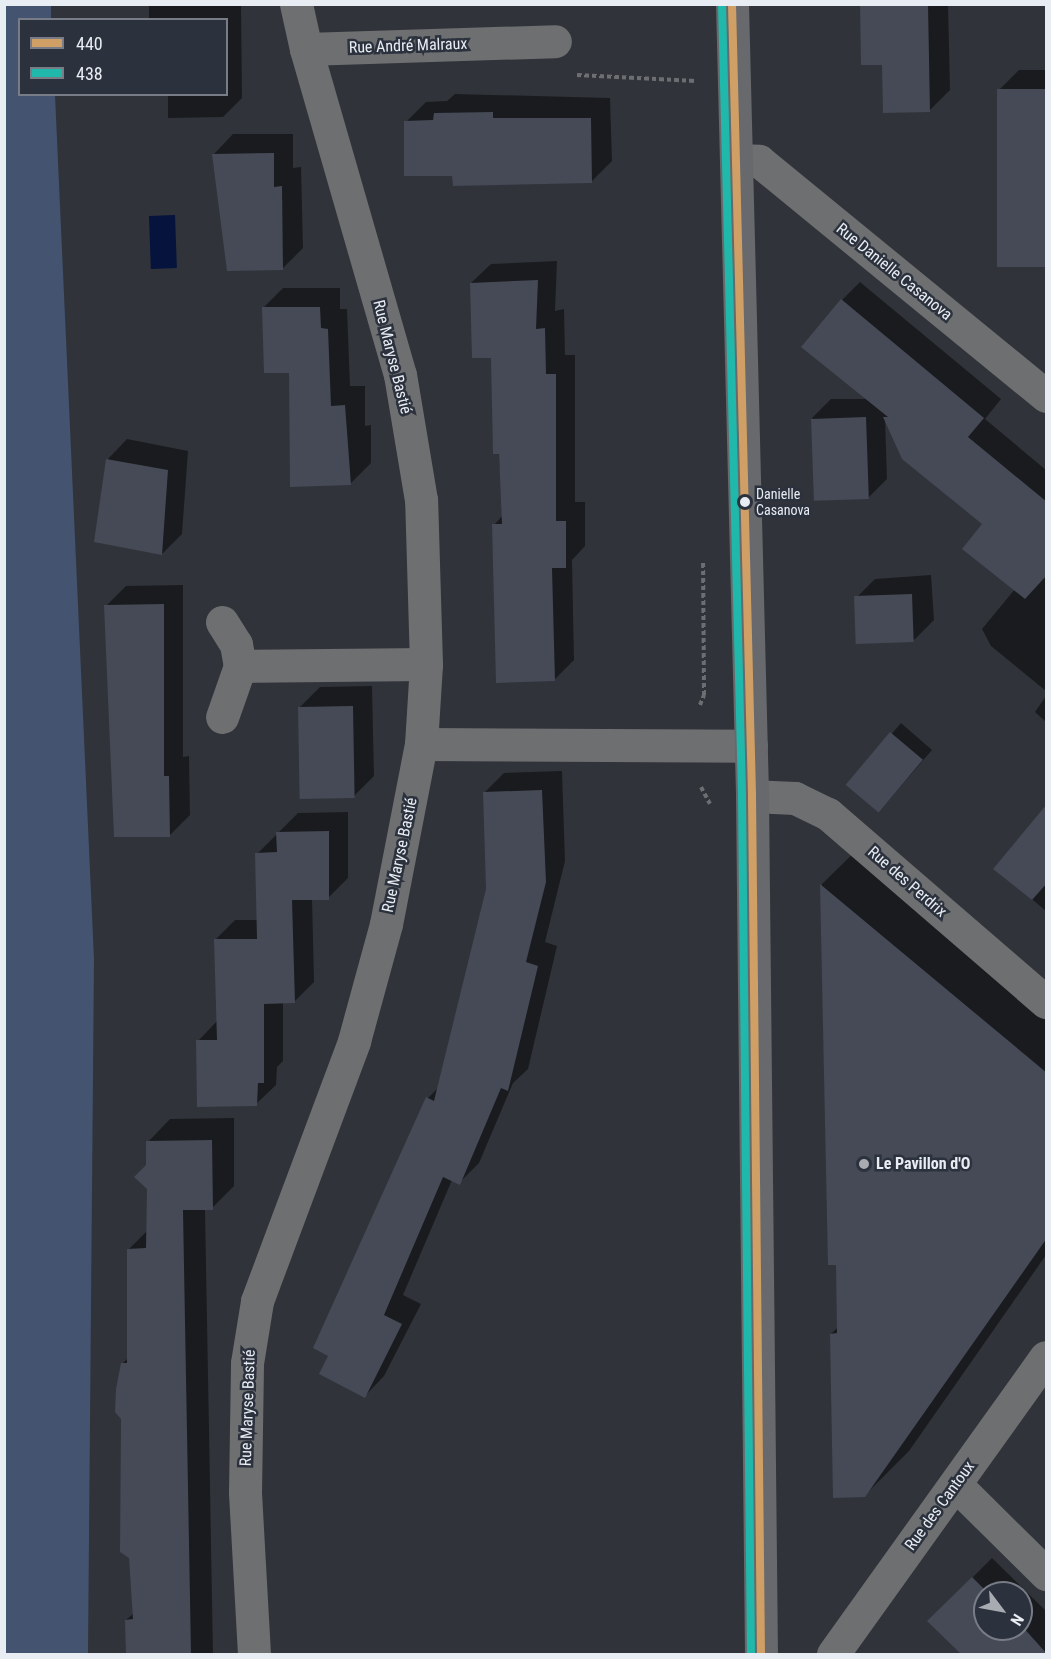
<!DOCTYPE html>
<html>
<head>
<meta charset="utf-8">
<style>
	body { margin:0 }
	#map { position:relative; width:1051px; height:1659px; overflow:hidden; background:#303339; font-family:"Roboto Condensed",sans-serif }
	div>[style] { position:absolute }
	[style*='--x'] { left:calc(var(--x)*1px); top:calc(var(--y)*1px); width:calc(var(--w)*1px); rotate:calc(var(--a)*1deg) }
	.green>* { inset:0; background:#44536f }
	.water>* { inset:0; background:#05133d; transform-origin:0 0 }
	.shadow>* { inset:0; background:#0007 }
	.building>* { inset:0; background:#454a56; transform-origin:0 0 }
	.path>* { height:4px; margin-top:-2px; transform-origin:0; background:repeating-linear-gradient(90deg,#6c6e71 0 4.5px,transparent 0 7.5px) }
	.minor>* { height:33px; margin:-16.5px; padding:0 16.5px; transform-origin:16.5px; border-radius:16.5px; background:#6e6f71 }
	.secondary>* { height:33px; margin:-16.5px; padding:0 16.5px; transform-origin:16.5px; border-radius:16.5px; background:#67696c }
	.bus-1>* { height:8px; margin:-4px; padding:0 4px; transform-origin:4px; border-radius:4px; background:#d09f66 }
	.bus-2>* { height:8px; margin:-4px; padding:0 4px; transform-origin:4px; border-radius:4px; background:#20b8aa }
	.dots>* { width:16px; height:16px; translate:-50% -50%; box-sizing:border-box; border:3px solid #2c323d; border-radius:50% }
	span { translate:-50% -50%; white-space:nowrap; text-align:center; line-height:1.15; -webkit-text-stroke:5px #2c323d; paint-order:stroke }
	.bus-label { font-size:14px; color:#e8ecf3 }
	.left { translate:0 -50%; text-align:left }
	.street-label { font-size:16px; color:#e8ecf3 }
	.poi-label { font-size:16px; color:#e8ecf3; font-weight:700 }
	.frame { position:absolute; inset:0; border:6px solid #e8ecf3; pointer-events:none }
	.legend { position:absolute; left:18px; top:18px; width:210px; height:78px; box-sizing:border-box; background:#2c323d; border:2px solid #777c86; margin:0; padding:8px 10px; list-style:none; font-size:18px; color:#e8ecf3 }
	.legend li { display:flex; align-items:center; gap:12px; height:30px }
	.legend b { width:30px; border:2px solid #777c86 }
	.north { position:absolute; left:973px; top:1581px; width:60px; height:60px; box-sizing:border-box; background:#2c323d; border:2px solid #777c86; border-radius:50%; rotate:122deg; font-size:16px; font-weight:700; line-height:24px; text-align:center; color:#e8ecf3 }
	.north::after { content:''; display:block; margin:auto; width:21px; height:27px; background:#a8abb2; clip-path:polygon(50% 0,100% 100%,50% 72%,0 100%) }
</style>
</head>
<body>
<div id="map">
	<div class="green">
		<div style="clip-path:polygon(51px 5px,51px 19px,20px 20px,20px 94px,55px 95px,94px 959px,88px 1654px,5px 1654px,4px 5px)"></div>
	</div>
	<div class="water">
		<div style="left:175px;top:215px;width:53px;height:26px;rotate:88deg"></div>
	</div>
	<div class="shadow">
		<div style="clip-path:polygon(149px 4px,241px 6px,242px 98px,223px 117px,168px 118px,168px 94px,226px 94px,226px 20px,149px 20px)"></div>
		<div style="clip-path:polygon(862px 4px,948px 4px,950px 90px,930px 110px,884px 63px)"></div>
		<div style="clip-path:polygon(1019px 70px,1046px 70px,1046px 266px,999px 90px)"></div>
		<div style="clip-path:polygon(455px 94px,610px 98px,612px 161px,592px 181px,454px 175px,406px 122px,426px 102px,447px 101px)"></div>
		<div style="clip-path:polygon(233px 134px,293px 134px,293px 168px,301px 167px,303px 248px,283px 268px,214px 154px)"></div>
		<div style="clip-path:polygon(557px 261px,555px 311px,564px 309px,565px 355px,575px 355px,575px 502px,585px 502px,585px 546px,572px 560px,574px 660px,554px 680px,494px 525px,503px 515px,492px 356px,471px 283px,491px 264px)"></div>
		<div style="clip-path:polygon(860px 282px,1001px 399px,985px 419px,1046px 470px,1046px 691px,991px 646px,982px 629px,1015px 589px,984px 524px,904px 458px,885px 417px,887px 479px,868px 498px,812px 418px,831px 399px,868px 399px,842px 300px)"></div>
		<div style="clip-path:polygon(283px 288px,340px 288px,340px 309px,347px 309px,350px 386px,365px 386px,365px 426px,371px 425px,371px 463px,351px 483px,263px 308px)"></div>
		<div style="clip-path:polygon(127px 439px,188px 451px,182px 534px,162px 554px,108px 459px)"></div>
		<div style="clip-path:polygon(931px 575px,934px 620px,914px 640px,855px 599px,875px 579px)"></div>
		<div style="clip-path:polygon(183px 585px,183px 757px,189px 756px,190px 815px,170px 835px,106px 606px,126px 586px)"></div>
		<div style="clip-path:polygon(372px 686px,374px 776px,354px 796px,300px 707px,320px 687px)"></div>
		<div style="clip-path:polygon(1046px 696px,1046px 722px,1035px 712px)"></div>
		<div style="clip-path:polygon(901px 723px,932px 750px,888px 801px,848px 785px)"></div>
		<div style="clip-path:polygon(562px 771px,565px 861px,545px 942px,557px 946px,528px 1069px,513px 1083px,479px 1163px,459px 1183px,452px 1180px,403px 1295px,421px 1304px,384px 1376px,365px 1396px,331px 1355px,428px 1098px,439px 1087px,487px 889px,484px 793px,504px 773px)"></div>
		<div style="clip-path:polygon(1046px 809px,1046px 911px,995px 868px)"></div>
		<div style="clip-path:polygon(348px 812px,348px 878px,328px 898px,312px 899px,314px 982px,294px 1002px,283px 1002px,283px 1061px,277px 1067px,276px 1085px,256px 1104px,198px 1041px,218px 1020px,215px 940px,235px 920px,258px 920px,257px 854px,298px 813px)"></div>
		<div style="clip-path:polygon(866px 841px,1046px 992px,1046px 1255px,909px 1451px,864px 1496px,831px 1334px,838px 1327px,837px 1264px,829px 1264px,822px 884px)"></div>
		<div style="clip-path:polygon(234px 1118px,234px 1186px,212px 1208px,205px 1208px,213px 1654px,127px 1654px,126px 1620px,134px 1613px,122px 1364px,128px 1358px,128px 1250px,148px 1230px,148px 1142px,170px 1119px)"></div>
		<div style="clip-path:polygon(evenodd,992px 1558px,1046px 1611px,1046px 1654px,963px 1654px,929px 1621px,992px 1558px,985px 1593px,1021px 1593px,1021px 1629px,985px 1629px,985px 1593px)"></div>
	</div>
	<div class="building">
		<div style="clip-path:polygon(860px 4px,928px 4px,930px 112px,883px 113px,882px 65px,861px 65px)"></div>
		<div style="left:1047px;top:89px;width:178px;height:50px;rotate:90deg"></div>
		<div style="clip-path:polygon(493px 112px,493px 118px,591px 118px,592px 183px,453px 186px,452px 176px,404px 176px,404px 121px,433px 120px,434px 113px)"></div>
		<div style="clip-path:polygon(274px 153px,274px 187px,282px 186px,283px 270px,227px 271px,212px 154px)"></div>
		<div style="clip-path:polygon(538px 280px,536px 329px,545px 328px,546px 374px,556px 374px,556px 521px,566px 521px,566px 568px,552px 568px,555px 681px,496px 683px,492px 524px,502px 524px,499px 454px,493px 454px,491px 358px,472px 358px,470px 283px)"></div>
		<div style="clip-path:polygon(841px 299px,984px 418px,968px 437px,1047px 502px,1047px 575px,1025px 599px,962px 549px,982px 524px,902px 459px,883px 417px,888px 417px,801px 347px)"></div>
		<div style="clip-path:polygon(262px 307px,320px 307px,321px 328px,328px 329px,331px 406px,345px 405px,351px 485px,290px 487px,289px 373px,264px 373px)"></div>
		<div style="left:866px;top:417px;width:82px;height:55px;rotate:88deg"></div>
		<div style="clip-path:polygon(106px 459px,168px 470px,162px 555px,94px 542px)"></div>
		<div style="left:912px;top:594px;width:48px;height:58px;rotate:88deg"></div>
		<div style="clip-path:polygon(164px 604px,164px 776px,169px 776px,170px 837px,114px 837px,104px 605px)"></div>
		<div style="left:353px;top:706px;width:92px;height:55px;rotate:89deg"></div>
		<div style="left:890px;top:732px;width:43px;height:69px;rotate:40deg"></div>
		<div style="clip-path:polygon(542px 790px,546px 882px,526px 962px,538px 966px,508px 1091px,501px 1088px,460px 1185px,443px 1177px,384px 1315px,402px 1324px,365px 1398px,319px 1374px,328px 1356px,313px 1348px,426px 1097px,434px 1101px,486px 889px,483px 792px)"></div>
		<div style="clip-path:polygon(1047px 804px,1047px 883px,1032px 900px,993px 869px)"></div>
		<div style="clip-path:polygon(329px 831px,329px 900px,292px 900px,295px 1003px,264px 1004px,264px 1083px,258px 1083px,257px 1106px,197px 1107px,196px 1040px,217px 1040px,214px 939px,257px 939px,255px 853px,277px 852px,276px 832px)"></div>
		<div style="clip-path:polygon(820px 884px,1047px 1073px,1047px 1238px,865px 1497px,833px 1498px,830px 1334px,837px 1333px,836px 1265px,828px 1265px)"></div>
		<div style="clip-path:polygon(212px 1140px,213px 1210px,183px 1210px,191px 1654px,126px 1654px,125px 1620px,133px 1619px,129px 1558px,120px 1552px,121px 1419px,115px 1412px,116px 1389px,121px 1363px,127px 1363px,127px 1249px,146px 1248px,147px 1189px,134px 1177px,146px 1165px,146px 1141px)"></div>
		<div style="clip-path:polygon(972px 1577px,988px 1593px,985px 1629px,1021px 1625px,1047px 1654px,961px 1654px,927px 1621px)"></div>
	</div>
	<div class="path">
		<div style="--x:577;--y:75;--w:119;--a:2.9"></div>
		<div style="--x:700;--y:705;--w:11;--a:-68"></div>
		<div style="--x:704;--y:695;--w:132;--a:-90.4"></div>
		<div style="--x:701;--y:787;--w:19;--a:62"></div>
	</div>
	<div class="minor">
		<div style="--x:296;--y:4;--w:46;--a:77.5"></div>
		<div style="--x:306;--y:49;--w:249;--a:-1.8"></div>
		<div style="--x:736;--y:160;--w:23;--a:2"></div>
		<div style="--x:759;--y:161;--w:371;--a:39.3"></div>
		<div style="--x:222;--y:622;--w:26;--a:58"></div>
		<div style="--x:236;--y:644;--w:22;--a:80"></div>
		<div style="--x:240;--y:666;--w:54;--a:109.4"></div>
		<div style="--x:240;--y:666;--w:186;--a:-0.6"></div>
		<div style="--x:421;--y:744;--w:330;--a:0.3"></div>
		<div style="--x:752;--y:796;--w:43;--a:2.7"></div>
		<div style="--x:795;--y:798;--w:37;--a:26"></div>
		<div style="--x:828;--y:814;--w:288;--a:40.8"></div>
		<div style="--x:956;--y:1485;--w:127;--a:44.7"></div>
		<div style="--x:254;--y:1654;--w:162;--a:-93.2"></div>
		<div style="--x:245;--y:1492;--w:129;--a:-89.1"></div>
		<div style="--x:247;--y:1363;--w:63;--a:-80.8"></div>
		<div style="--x:257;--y:1301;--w:278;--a:-69.5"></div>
		<div style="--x:354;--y:1041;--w:121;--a:-74.7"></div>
		<div style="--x:386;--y:924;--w:183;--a:-79"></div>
		<div style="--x:421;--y:744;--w:80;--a:-86.4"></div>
		<div style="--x:426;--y:664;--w:164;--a:-91.7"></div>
		<div style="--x:421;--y:500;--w:127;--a:-99.5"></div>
		<div style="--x:400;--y:375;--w:339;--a:-106.1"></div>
		<div style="--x:833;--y:1654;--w:365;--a:-54.4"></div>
	</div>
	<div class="secondary">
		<div style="--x:732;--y:4;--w:792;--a:88.55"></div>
		<div style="--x:752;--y:796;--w:858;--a:89.4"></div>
	</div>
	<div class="bus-1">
		<div style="--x:732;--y:4;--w:792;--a:88.55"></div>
		<div style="--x:752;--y:796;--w:858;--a:89.4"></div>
	</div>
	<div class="bus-2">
		<div style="--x:722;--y:4;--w:792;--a:88.55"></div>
		<div style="--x:742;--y:796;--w:858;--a:89.4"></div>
	</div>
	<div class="dots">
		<div style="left:745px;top:502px;background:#e8ecf3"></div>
		<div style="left:864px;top:1164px;background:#a8abb2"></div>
	</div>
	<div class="bus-label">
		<span class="left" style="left:756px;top:502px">Danielle<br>Casanova</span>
	</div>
	<div class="street-label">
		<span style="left:408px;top:46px;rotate:-2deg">Rue André Malraux</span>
		<span style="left:894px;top:272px;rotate:39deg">Rue Danielle Casanova</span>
		<span style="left:392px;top:357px;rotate:76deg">Rue Maryse Bastié</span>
		<span style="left:400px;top:855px;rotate:-78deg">Rue Maryse Bastié</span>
		<span style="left:907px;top:882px;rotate:41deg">Rue des Perdrix</span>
		<span style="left:248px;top:1408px;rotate:-88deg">Rue Maryse Bastié</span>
		<span style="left:940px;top:1506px;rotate:-54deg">Rue des Cantoux</span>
	</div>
	<div class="poi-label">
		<span class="left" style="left:876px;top:1164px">Le Pavillon d'O</span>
	</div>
	<div class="frame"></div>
	<ul class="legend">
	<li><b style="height:8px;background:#d09f66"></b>440</li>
	<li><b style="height:8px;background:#20b8aa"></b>438</li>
	</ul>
	<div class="north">N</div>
</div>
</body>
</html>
